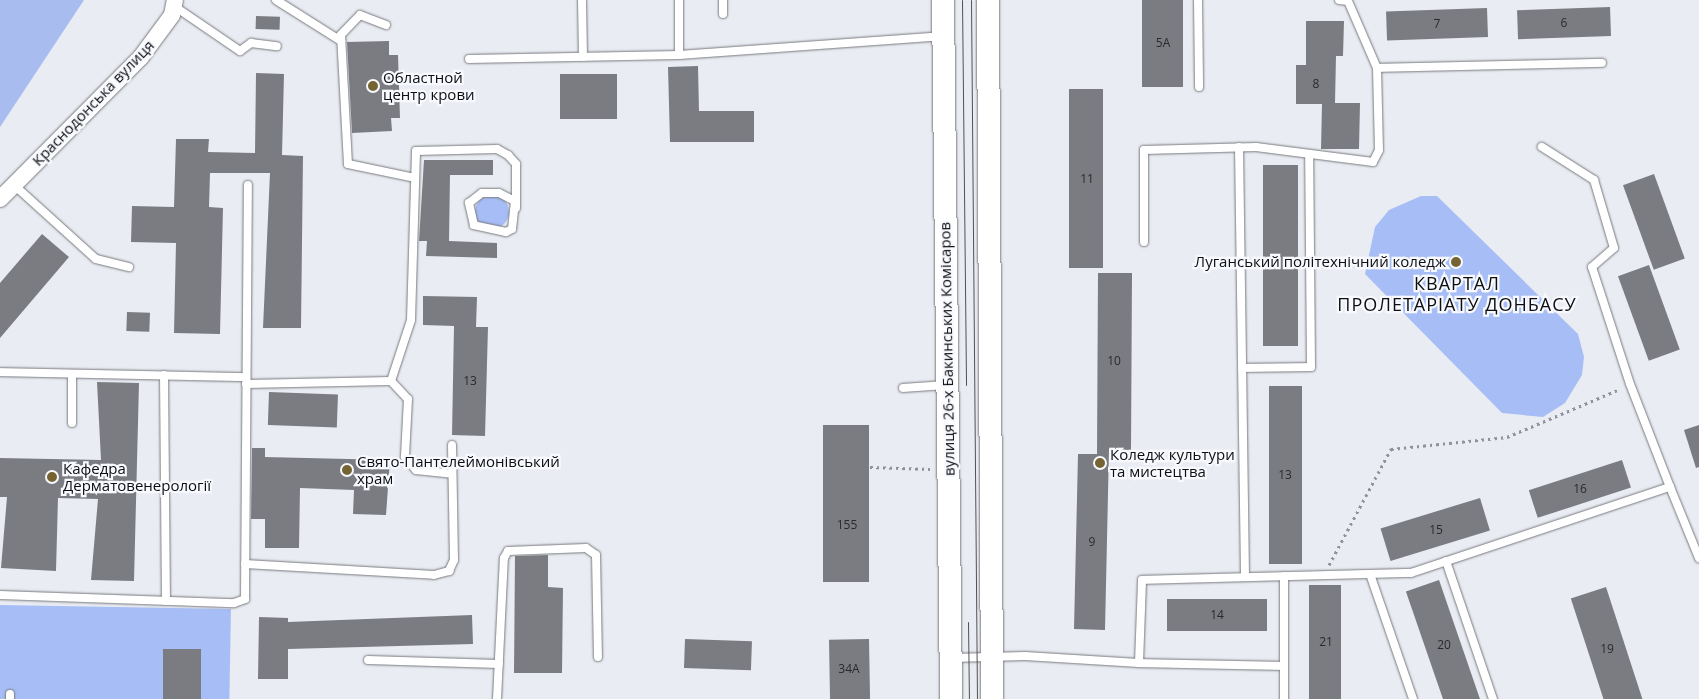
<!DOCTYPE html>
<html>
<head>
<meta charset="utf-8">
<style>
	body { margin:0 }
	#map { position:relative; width:1699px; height:699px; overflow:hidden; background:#e9ecf2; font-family:"Open Sans",sans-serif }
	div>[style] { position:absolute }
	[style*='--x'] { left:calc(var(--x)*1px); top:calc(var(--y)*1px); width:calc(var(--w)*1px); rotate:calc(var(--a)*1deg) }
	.green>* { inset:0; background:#a7bdf5; transform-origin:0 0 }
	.round { border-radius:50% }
	.forest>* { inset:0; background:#a8bcf0 }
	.building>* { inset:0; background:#7a7c81; transform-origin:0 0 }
	.path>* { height:3px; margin-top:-1.5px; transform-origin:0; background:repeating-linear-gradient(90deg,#909297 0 2.5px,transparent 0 6.5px) }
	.roads { filter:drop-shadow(0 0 1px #77797e) drop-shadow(0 0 1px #77797e) }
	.lane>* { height:8px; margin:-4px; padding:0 4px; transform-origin:4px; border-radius:4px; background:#fff }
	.street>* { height:16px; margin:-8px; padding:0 8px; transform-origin:8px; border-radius:8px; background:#fff }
	.secondary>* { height:22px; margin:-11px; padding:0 11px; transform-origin:11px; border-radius:11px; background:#fff }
	.tram>* { height:1px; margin:-0.5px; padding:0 0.5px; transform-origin:0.5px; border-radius:0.5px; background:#505154 }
	.dots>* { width:14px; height:14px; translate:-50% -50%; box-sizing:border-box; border:2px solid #f7f9fe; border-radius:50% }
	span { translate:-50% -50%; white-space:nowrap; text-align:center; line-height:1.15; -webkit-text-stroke:4.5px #f7f9fe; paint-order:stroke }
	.number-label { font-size:12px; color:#282a2c }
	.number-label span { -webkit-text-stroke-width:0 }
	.poi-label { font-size:15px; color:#0d0e10 }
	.left { translate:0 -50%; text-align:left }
	.right { translate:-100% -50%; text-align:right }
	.street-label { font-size:15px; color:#0d0e10 }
	.quarter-label { font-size:18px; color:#0d0e10; letter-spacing:1px }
</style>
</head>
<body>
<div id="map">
	<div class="green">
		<div class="round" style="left:475px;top:195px;width:34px;height:34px"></div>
		<div style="clip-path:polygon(1421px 196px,1437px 196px,1578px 334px,1584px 357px,1582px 375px,1565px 403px,1543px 417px,1502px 413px,1365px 274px,1375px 227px,1389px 210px)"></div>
		<div style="left:0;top:605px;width:231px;height:94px;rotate:1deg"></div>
	</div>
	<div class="forest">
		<div style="clip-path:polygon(0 0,84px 0,0 127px)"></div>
	</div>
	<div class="building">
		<div style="left:1142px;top:0;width:41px;height:87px"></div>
		<div style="left:1610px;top:7px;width:29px;height:93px;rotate:88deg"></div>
		<div style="left:1487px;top:8px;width:29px;height:101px;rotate:88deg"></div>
		<div style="left:256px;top:16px;width:24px;height:13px;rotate:2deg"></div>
		<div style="clip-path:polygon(1306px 21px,1344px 21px,1343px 56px,1336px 56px,1335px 103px,1360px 103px,1359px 149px,1321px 149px,1322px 104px,1296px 104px,1296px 65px,1306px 65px)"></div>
		<div style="clip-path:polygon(389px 41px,389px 55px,398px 55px,400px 118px,391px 118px,392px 131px,352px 133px,347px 42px)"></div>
		<div style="clip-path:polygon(698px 66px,699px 111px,754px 111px,754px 142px,670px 142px,668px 67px)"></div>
		<div style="clip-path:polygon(256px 73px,284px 74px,282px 155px,303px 156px,301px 328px,263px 328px,270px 173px,210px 173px,209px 207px,223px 208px,220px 334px,174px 333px,176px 243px,131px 242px,132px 206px,174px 207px,176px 139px,209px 139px,208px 152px,255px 153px)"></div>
		<div style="left:617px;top:74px;width:45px;height:57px;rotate:90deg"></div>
		<div style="left:1069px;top:89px;width:34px;height:179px"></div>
		<div style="clip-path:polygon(424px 160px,493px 160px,493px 175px,450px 175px,449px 241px,497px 243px,497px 258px,426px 256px,427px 241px,419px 241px)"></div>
		<div style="left:1263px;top:165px;width:35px;height:181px"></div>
		<div style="left:1654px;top:174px;width:90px;height:33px;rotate:70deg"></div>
		<div style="clip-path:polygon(42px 234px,69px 257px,0 338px,0 283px)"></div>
		<div style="left:1649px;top:265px;width:90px;height:33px;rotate:70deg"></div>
		<div style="clip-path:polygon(1098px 273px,1132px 273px,1131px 450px,1109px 449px,1105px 630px,1074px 629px,1078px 454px,1097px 454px)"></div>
		<div style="clip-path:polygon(423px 296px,477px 297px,476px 327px,488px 327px,485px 436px,452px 435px,454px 326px,423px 325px)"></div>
		<div style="left:127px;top:312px;width:23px;height:19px;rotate:2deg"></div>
		<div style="clip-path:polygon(97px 382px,139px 383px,134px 581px,91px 580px,98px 499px,58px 498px,56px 571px,1px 568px,7px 497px,0 497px,0 458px,101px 460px)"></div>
		<div style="left:1269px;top:386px;width:33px;height:178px"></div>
		<div style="left:269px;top:392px;width:69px;height:33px;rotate:2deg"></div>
		<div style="left:869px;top:425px;width:157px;height:46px;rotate:90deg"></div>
		<div style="clip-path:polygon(1699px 425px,1699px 467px,1696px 468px,1684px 430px)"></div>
		<div style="clip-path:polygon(252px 448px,265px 448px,265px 457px,390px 460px,386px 515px,353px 514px,354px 490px,300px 488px,299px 548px,265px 548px,265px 519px,251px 519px)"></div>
		<div style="left:1622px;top:460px;width:29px;height:98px;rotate:72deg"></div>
		<div style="left:1480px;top:498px;width:34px;height:104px;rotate:73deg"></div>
		<div style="clip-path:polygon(548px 555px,548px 587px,563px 588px,562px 673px,514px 673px,515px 556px)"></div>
		<div style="left:1439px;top:580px;width:126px;height:35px;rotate:71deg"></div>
		<div style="left:1309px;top:585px;width:32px;height:114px"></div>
		<div style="left:1606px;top:587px;width:118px;height:37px;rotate:72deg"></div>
		<div style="left:1167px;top:599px;width:100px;height:32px"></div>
		<div style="clip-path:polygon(472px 615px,473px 644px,288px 649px,288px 679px,258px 679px,259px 617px,288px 618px,288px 622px)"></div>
		<div style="left:685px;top:639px;width:67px;height:29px;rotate:2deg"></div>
		<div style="left:869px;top:639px;width:60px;height:40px;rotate:89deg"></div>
		<div style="left:163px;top:649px;width:38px;height:50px"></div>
	</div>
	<div class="path">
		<div style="--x:870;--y:467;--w:60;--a:1.9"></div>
		<div style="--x:1329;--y:565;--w:132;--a:-61.9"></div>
		<div style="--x:1391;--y:449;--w:117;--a:-5.9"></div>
		<div style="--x:1507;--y:437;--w:123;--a:-23"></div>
	</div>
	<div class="roads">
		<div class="lane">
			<div style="--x:276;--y:0;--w:77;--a:32.2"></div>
			<div style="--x:582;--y:0;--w:57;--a:89"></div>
			<div style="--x:679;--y:0;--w:55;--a:90"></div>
			<div style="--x:1198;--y:0;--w:87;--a:89.3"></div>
			<div style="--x:1339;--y:0;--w:9;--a:6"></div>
			<div style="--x:1348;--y:1;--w:73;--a:66.6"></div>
			<div style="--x:1377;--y:68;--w:225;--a:-1.3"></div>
			<div style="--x:174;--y:6;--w:80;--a:34.3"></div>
			<div style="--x:240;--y:51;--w:14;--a:-36"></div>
			<div style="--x:251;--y:43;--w:26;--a:7"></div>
			<div style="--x:723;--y:14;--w:14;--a:-90"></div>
			<div style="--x:386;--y:25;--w:28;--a:-159"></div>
			<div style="--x:360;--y:15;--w:28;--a:134"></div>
			<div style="--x:341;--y:35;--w:129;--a:86.9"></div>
			<div style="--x:348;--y:164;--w:68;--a:11.8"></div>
			<div style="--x:469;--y:59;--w:210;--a:-1.1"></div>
			<div style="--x:679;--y:55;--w:263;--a:-4.1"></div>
			<div style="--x:1239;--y:147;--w:430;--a:89.2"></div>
			<div style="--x:14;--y:185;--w:110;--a:42.1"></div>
			<div style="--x:96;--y:259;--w:34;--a:14"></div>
			<div style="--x:482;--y:193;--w:17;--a:0"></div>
			<div style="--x:499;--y:193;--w:18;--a:27"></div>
			<div style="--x:515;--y:201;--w:28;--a:96"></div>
			<div style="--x:512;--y:229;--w:7;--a:153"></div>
			<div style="--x:506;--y:232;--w:33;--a:-168"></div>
			<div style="--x:474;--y:225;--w:23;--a:-103"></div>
			<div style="--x:469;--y:203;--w:16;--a:-38"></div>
			<div style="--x:1144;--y:242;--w:92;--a:-90"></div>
			<div style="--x:1144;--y:150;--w:112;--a:-1.5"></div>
			<div style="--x:1256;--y:147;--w:118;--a:7.3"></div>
			<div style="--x:1373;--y:162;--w:13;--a:-63"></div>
			<div style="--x:1379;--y:150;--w:82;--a:-91.4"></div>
			<div style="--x:1242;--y:368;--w:69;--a:-0.8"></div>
			<div style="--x:1311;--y:367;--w:212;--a:-90.5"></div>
			<div style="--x:0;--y:372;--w:246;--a:1.2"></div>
			<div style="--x:72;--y:374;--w:49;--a:90"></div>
			<div style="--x:164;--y:375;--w:226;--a:89.5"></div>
			<div style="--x:391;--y:381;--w:64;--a:-71.8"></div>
			<div style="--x:411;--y:320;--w:169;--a:-88.3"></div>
			<div style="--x:416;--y:151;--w:81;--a:-1.4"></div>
			<div style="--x:497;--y:149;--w:13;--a:29"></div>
			<div style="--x:508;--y:155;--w:12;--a:48"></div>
			<div style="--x:516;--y:164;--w:44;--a:90"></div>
			<div style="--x:246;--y:384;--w:145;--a:-1.2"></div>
			<div style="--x:391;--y:381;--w:25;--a:47"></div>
			<div style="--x:408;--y:399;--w:58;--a:93"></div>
			<div style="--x:405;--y:457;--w:17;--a:50"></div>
			<div style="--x:416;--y:470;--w:36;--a:6"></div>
			<div style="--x:903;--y:388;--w:42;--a:-4.1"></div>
			<div style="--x:1670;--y:487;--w:77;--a:67.8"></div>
			<div style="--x:1446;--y:561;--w:146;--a:71.2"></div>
			<div style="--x:245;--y:564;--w:189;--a:3.3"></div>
			<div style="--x:434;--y:575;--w:16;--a:-15"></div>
			<div style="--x:449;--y:571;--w:12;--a:-66"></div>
			<div style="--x:454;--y:560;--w:115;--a:-91"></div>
			<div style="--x:1370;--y:574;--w:132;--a:71"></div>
			<div style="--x:1284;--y:576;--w:123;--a:90"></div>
			<div style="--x:0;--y:595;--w:234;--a:2"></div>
			<div style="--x:234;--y:603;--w:12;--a:-20"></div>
			<div style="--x:245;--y:599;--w:414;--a:-89.6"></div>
			<div style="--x:952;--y:658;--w:73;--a:-1.6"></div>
			<div style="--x:1025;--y:656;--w:114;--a:3.5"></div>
			<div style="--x:1139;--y:663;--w:83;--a:-87.9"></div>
			<div style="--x:1142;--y:580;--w:269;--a:-1.5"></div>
			<div style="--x:1411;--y:573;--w:273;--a:-18.4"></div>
			<div style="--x:1670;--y:487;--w:110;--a:-111.2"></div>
			<div style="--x:1630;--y:384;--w:123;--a:-108"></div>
			<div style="--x:1592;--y:267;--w:29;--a:-41"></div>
			<div style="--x:1614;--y:248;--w:71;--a:-106.4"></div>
			<div style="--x:1594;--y:180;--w:62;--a:-147.6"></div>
			<div style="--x:368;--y:660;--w:131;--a:1.7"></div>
			<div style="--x:1139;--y:663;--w:143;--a:1.2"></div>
			<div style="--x:10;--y:699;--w:5;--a:-90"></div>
			<div style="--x:497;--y:699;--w:141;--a:-87.2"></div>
			<div style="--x:504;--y:558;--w:8;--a:-60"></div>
			<div style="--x:508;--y:551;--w:78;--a:-2.2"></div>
			<div style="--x:586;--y:548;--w:12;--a:35"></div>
			<div style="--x:596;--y:555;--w:102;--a:88.9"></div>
		</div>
		<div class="street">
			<div style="--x:0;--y:199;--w:200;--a:-45.2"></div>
			<div style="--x:141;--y:57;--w:52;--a:-53.6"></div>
			<div style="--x:172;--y:15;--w:15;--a:-79"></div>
		</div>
		<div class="secondary">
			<div style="--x:943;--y:0;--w:699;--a:89.34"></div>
			<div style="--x:988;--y:0;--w:699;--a:89.67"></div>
		</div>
	</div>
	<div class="tram">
		<div style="--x:962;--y:0;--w:385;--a:89.4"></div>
		<div style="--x:971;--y:0;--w:699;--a:89.51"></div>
		<div style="--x:968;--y:622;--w:77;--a:89.3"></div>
	</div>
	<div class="dots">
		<div style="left:373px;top:86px;background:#766332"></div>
		<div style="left:1456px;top:262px;background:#766332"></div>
		<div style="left:1100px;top:463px;background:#766332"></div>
		<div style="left:347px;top:470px;background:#766332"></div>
		<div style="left:52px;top:477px;background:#766332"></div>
	</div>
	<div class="number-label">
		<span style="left:1564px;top:23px">6</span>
		<span style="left:1437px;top:24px">7</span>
		<span style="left:1163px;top:43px">5А</span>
		<span style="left:1316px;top:84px">8</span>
		<span style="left:1087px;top:179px">11</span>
		<span style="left:1114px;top:361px">10</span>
		<span style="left:470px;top:381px">13</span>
		<span style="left:1285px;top:475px">13</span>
		<span style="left:1580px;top:489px">16</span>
		<span style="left:847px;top:525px">155</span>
		<span style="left:1436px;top:530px">15</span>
		<span style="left:1092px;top:542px">9</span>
		<span style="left:1217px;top:615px">14</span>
		<span style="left:1326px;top:642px">21</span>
		<span style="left:1444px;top:645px">20</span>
		<span style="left:1607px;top:649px">19</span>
		<span style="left:849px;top:669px">34А</span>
	</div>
	<div class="poi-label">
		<span class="left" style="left:383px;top:86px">Областной<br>центр крови</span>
		<span class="right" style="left:1446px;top:262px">Луганський політехнічний коледж</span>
		<span class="left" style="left:1110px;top:463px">Коледж культури<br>та мистецтва</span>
		<span class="left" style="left:357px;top:470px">Свято-Пантелеймонівський<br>храм</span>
		<span class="left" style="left:63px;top:477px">Кафедра<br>Дерматовенерології</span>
	</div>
	<div class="street-label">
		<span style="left:93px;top:103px;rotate:-46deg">Краснодонська вулиця</span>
		<span style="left:947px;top:349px;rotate:-91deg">вулиця 26-х Бакинських Комісаров</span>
	</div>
	<div class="quarter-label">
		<span style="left:1457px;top:294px">КВАРТАЛ<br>ПРОЛЕТАРІАТУ ДОНБАСУ</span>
	</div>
</div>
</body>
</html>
